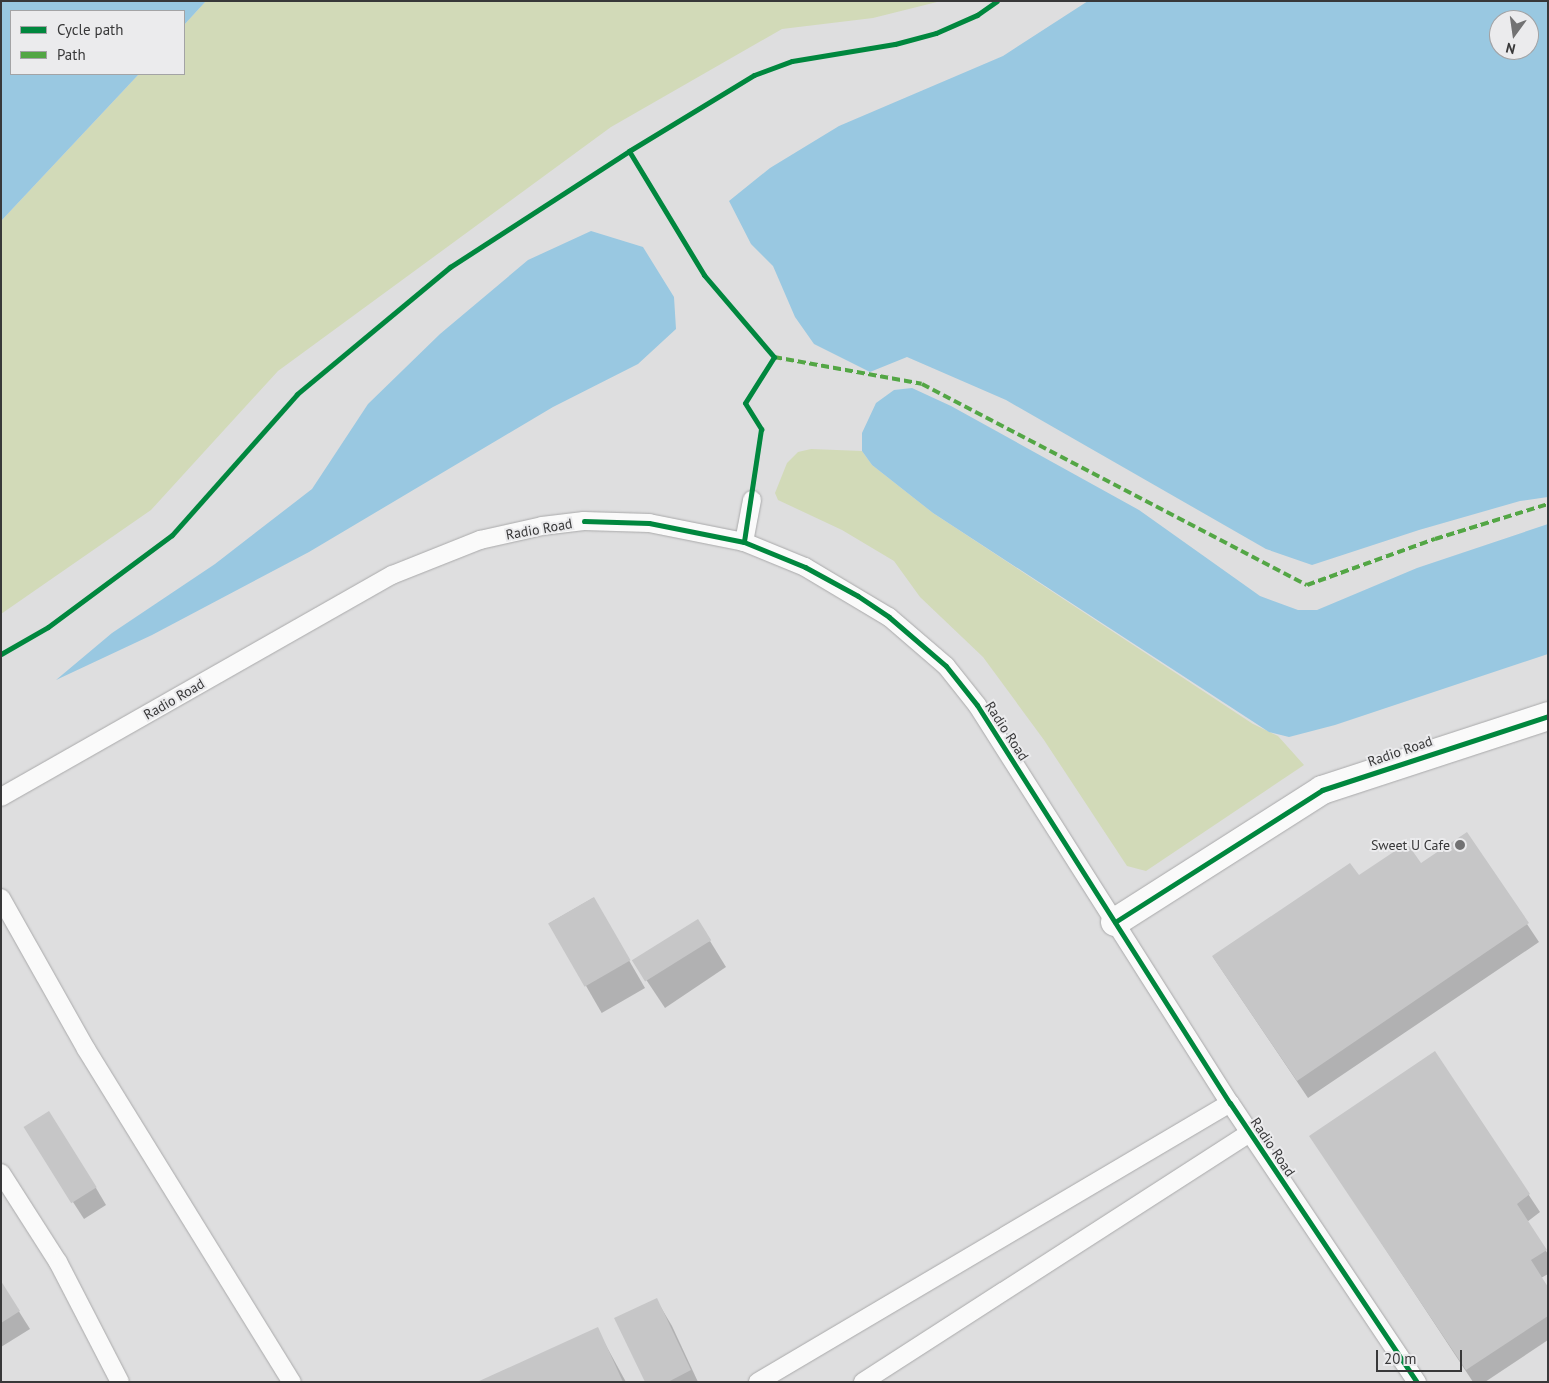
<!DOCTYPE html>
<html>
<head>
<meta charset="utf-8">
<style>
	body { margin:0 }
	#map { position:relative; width:1549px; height:1383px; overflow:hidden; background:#dededf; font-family:"PT Sans",sans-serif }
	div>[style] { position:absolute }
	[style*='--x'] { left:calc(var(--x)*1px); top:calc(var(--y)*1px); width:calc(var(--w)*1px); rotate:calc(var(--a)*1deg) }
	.green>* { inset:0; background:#d2dab8 }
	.water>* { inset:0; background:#99c8e1 }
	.shadow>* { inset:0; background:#0003; transform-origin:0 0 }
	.building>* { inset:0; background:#c6c6c7; transform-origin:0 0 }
	.roads { filter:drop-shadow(0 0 1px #a9a9aa) drop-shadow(0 0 1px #a9a9aa) }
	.service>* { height:18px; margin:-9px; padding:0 9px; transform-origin:9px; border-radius:9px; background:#fafafa }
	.minor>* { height:28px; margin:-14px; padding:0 14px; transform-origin:14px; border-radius:14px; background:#fafafa }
	.quiet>* { height:4px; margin-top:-2px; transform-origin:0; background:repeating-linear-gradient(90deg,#53a645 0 8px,transparent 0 12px) }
	.cycleway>* { height:5px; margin:-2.5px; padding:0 2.5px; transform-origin:2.5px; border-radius:2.5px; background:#00873e }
	.dots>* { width:14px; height:14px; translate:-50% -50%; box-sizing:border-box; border:2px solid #ebebed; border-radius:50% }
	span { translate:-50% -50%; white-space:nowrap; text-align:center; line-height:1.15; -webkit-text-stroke:4px #ebebed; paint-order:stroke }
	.street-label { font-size:14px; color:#383839 }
	.poi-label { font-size:14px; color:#383839 }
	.right { translate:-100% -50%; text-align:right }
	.frame { position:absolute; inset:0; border:2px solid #383839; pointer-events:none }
	.legend { position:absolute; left:10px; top:10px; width:175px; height:65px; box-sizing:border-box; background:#ebebed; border:1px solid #a3a3a5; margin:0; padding:6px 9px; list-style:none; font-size:15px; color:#383839 }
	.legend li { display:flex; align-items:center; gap:10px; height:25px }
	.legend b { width:25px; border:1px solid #a3a3a5 }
	.north { position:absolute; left:1489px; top:10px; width:50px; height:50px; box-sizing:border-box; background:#ebebed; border:1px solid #a3a3a5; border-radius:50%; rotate:194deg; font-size:14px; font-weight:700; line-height:20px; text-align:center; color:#383839 }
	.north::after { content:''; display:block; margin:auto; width:18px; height:22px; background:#727273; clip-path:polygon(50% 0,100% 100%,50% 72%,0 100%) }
	.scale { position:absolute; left:1376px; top:1350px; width:86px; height:22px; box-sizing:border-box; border:2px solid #383839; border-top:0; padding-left:6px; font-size:15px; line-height:18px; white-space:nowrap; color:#383839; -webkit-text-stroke:4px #ebebed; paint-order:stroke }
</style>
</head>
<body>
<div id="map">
	<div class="green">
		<div style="clip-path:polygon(206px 1px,941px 1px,873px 18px,782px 29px,611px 127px,278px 371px,151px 510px,1px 614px,1px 221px,139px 74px,184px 74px,184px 25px)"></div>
		<div style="clip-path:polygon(811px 449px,862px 451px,872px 465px,933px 513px,1253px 724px,1278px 736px,1304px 765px,1146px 871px,1127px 866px,1044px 740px,983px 657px,920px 597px,894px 561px,842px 530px,778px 500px,775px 493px,787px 463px,798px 452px)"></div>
	</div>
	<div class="water">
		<div style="clip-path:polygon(1px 1px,206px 1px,184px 25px,184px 11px,11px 11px,11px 74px,139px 74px,1px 221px)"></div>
		<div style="clip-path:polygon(evenodd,1088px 1px,1548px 1px,1548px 497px,1520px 501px,1419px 530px,1312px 565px,1266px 549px,1006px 400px,907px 357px,870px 372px,814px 344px,795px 317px,773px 266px,751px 244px,729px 201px,770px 168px,839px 126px,1003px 56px,1088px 1px,1499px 20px,1529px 20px,1529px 50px,1499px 50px,1499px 20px)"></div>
		<div style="clip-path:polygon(591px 231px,643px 247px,674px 297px,676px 329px,638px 364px,553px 407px,309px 552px,152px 635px,56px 680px,112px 633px,215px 564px,312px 489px,368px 404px,440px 334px,528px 260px)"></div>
		<div style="clip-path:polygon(912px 388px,951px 406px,1139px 510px,1260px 596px,1298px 610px,1317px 610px,1417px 568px,1548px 524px,1548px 654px,1335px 725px,1289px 737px,1269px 732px,933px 513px,872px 465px,862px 451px,862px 433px,876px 403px,894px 390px)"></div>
	</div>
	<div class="shadow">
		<div style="clip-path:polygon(1467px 834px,1539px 942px,1308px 1098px,1213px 957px,1358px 877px,1420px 865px)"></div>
		<div style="left:593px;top:898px;width:104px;height:50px;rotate:60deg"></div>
		<div style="clip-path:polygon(710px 941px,726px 967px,665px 1008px,635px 963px)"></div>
		<div style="clip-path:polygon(1435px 1053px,1540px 1212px,1527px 1222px,1548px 1254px,1548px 1274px,1541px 1278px,1548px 1289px,1548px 1340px,1485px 1382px,1473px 1382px,1311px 1136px)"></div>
		<div style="clip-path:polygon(36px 1145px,96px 1188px,106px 1205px,84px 1219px)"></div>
		<div style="clip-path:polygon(1px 1283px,30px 1329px,1px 1347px)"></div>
		<div style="clip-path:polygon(656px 1299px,672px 1326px,698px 1382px,646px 1382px)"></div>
		<div style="clip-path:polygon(597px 1329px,626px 1382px,480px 1382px)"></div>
	</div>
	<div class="building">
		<div style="clip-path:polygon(1467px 832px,1529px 923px,1297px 1081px,1212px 956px,1350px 863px,1359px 875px,1407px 843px,1421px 863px)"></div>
		<div style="left:594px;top:897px;width:73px;height:53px;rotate:60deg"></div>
		<div style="left:698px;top:919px;width:25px;height:78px;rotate:58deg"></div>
		<div style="clip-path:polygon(1435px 1051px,1530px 1194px,1517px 1204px,1547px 1250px,1531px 1260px,1548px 1287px,1548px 1316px,1466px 1370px,1309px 1136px)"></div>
		<div style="left:49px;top:1111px;width:90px;height:30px;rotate:58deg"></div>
		<div style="clip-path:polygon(1px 1281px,20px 1311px,1px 1323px)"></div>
		<div style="clip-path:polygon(657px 1298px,691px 1370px,668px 1382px,645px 1382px,614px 1318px)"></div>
		<div style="clip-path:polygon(598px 1327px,623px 1382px,477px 1382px)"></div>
	</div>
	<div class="roads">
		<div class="service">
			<div style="--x:744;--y:542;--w:43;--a:-79.2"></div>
			<div style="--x:1;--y:797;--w:450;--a:-29.6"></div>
			<div style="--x:392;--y:575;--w:95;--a:-21.7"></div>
			<div style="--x:480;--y:540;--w:64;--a:-12.7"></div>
			<div style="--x:542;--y:526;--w:42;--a:-6.8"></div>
			<div style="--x:584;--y:521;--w:65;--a:1.8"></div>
			<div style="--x:649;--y:523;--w:97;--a:11.3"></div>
			<div style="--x:744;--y:542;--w:66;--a:22.3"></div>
			<div style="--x:805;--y:567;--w:98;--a:30.8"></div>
			<div style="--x:889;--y:617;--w:75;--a:40.7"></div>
			<div style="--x:946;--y:666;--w:50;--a:51.5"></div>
			<div style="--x:977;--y:705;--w:472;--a:57.6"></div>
			<div style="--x:1230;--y:1103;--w:336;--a:56.2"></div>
			<div style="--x:1;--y:898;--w:173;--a:60.6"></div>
			<div style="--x:86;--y:1049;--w:392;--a:58.3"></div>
			<div style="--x:1;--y:1173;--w:106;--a:57.4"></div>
			<div style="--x:58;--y:1262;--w:135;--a:62.7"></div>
			<div style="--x:758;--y:1382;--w:548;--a:-30.59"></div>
			<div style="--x:863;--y:1382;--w:460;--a:-32.8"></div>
		</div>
		<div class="minor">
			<div style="--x:1115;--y:922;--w:246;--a:-32.5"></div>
			<div style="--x:1322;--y:790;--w:238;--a:-18.1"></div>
		</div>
	</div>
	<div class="quiet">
		<div style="--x:774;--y:357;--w:150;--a:10.3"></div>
		<div style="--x:922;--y:384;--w:434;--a:27.6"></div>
		<div style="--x:1307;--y:585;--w:136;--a:-19.8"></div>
		<div style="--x:1435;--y:539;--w:118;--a:-17.2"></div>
	</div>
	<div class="cycleway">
		<div style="--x:629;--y:151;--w:145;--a:58.8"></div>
		<div style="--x:704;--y:275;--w:108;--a:49.5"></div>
		<div style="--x:774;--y:357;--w:54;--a:122.2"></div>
		<div style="--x:745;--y:403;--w:31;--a:58"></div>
		<div style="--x:761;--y:429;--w:114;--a:98.6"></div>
		<div style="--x:584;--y:521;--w:65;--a:1.8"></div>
		<div style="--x:649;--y:523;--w:97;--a:11.3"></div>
		<div style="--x:744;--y:542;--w:66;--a:22.3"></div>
		<div style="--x:805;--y:567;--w:60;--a:28.7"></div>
		<div style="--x:858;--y:596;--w:37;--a:34"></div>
		<div style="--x:889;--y:617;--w:75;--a:40.7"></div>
		<div style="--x:946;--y:666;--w:50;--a:51.5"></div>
		<div style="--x:977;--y:705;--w:472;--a:57.6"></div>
		<div style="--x:1230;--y:1103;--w:336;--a:56.2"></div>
		<div style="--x:1;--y:654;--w:54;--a:-29.9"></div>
		<div style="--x:48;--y:627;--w:154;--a:-36.6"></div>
		<div style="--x:172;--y:535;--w:188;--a:-48.4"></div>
		<div style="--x:297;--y:394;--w:199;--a:-39.7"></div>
		<div style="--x:450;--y:267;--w:213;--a:-32.9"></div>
		<div style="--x:629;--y:151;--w:146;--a:-31.3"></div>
		<div style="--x:754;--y:75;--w:40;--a:-20.2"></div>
		<div style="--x:792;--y:61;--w:104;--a:-9.4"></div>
		<div style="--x:895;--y:44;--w:42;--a:-15"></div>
		<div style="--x:936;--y:33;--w:45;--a:-23.7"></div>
		<div style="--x:977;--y:15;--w:24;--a:-35"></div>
		<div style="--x:1115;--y:922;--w:246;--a:-32.5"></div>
		<div style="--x:1322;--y:790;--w:238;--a:-18.1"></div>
	</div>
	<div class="dots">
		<div style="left:1460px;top:845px;background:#727273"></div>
	</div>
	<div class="street-label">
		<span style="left:539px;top:529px;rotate:-10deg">Radio Road</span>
		<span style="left:174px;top:699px;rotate:-30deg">Radio Road</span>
		<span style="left:1007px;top:731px;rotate:57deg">Radio Road</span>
		<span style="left:1400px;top:751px;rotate:-19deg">Radio Road</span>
		<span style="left:1273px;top:1147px;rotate:56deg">Radio Road</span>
	</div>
	<div class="poi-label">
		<span class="right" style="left:1450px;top:845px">Sweet U Cafe</span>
	</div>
	<div class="frame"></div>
	<ul class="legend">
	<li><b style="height:6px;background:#00873e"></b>Cycle path</li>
	<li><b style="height:6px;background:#53a645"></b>Path</li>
	</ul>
	<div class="north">N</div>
	<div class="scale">20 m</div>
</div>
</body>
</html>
